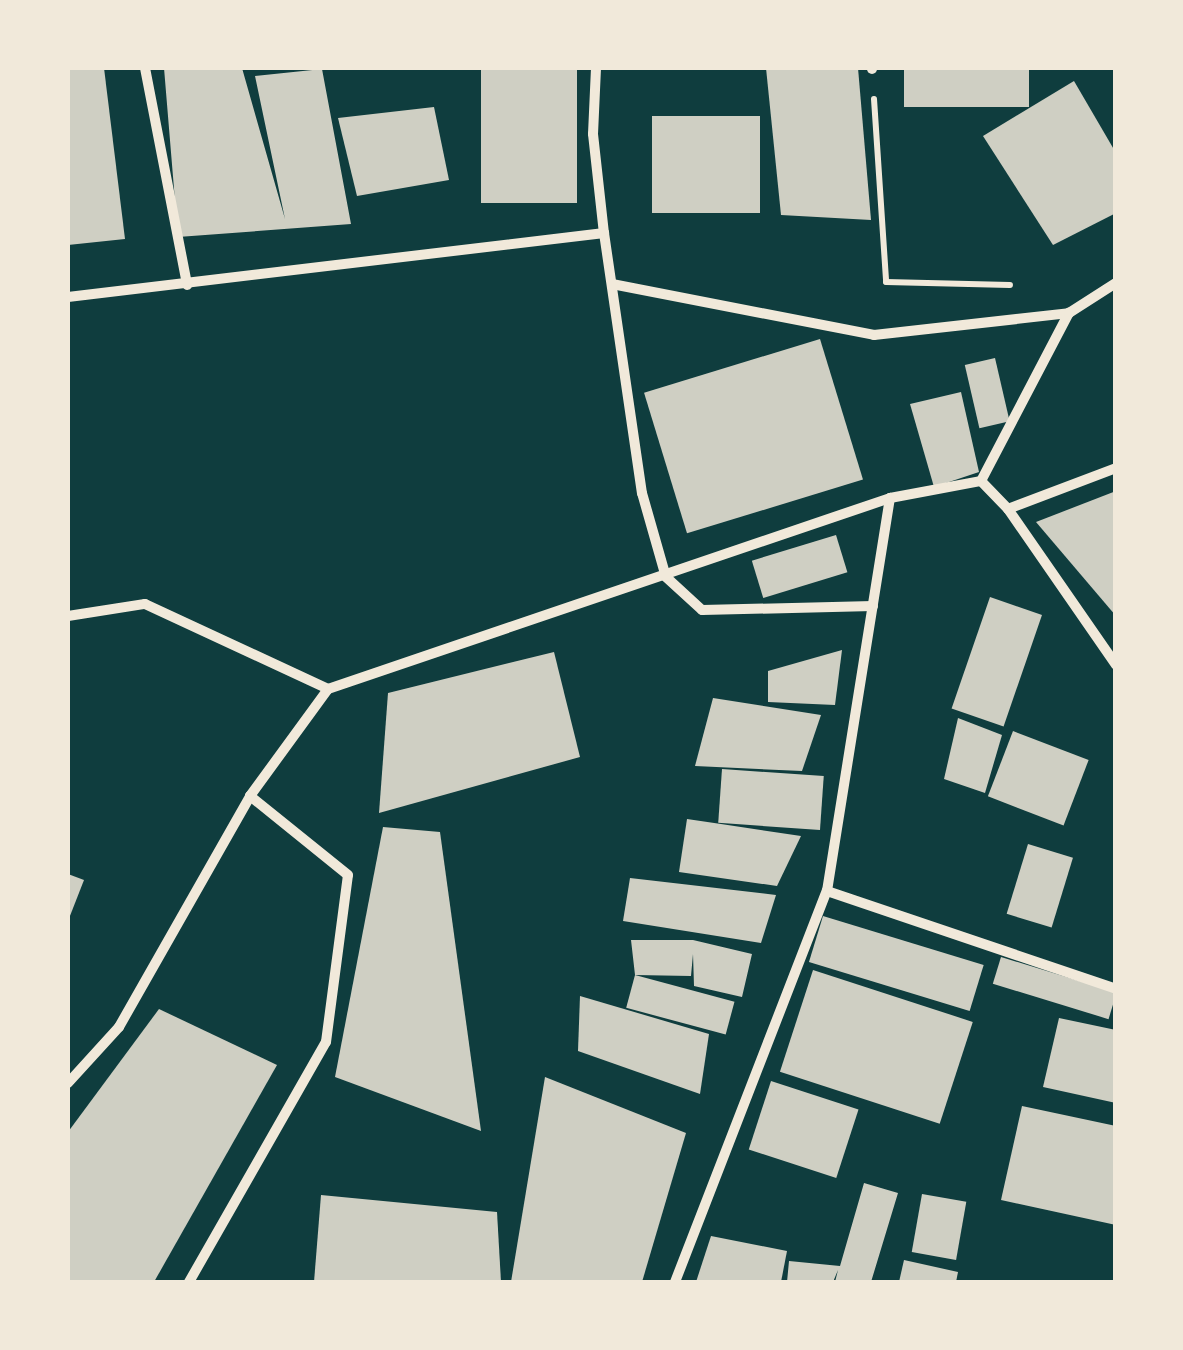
<!DOCTYPE html>
<html>
<head>
<meta charset="utf-8">
<style>
	body { margin:0 }
	#map { position:relative; width:1183px; height:1350px; overflow:hidden; background:#0f3d3e; font-family:Rubik,sans-serif }
	div>[style] { position:absolute }
	[style*='--x'] { left:calc(var(--x)*1px); top:calc(var(--y)*1px); width:calc(var(--w)*1px); rotate:calc(var(--a)*1deg) }
	.building>* { inset:0; background:#cfcfc3; transform-origin:0 0 }
	.path>* { height:6px; margin:-3px; padding:0 3px; transform-origin:3px; border-radius:3px; background:#f1e9da }
	.minor>* { height:10px; margin:-5px; padding:0 5px; transform-origin:5px; border-radius:5px; background:#f1e9da }
	span { translate:-50% -50%; white-space:nowrap; text-align:center; line-height:1.15; -webkit-text-stroke:8px #f1e9da; paint-order:stroke }
	.frame { position:absolute; inset:0; border:70px solid #f1e9da; pointer-events:none }
</style>
</head>
<body>
<div id="map">
	<div class="building">
		<div style="clip-path:polygon(68px 68px,104px 68px,125px 239px,68px 245px)"></div>
		<div style="clip-path:polygon(164px 68px,242px 68px,285px 219px,255px 76px,322px 69px,351px 224px,178px 237px)"></div>
		<div style="left:481px;top:68px;width:96px;height:135px"></div>
		<div style="clip-path:polygon(766px 68px,858px 68px,871px 220px,781px 215px)"></div>
		<div style="left:904px;top:68px;width:125px;height:39px"></div>
		<div style="clip-path:polygon(1074px 81px,1116px 153px,1116px 213px,1053px 245px,983px 136px)"></div>
		<div style="clip-path:polygon(434px 107px,449px 180px,357px 196px,338px 118px)"></div>
		<div style="left:652px;top:116px;width:108px;height:97px"></div>
		<div style="left:820px;top:339px;width:147px;height:184px;rotate:73deg"></div>
		<div style="left:995px;top:358px;width:65px;height:31px;rotate:77deg"></div>
		<div style="clip-path:polygon(961px 392px,979px 472px,934px 487px,910px 404px)"></div>
		<div style="clip-path:polygon(1116px 491px,1116px 616px,1036px 522px)"></div>
		<div style="left:836px;top:535px;width:39px;height:88px;rotate:73deg"></div>
		<div style="left:990px;top:597px;width:55px;height:118px;rotate:19deg"></div>
		<div style="clip-path:polygon(842px 650px,835px 705px,768px 702px,768px 671px)"></div>
		<div style="clip-path:polygon(554px 652px,580px 757px,379px 813px,388px 693px)"></div>
		<div style="clip-path:polygon(713px 698px,821px 715px,802px 771px,695px 766px)"></div>
		<div style="clip-path:polygon(958px 718px,1002px 735px,985px 793px,944px 779px)"></div>
		<div style="left:1013px;top:731px;width:81px;height:70px;rotate:21deg"></div>
		<div style="left:722px;top:769px;width:102px;height:54px;rotate:4deg"></div>
		<div style="clip-path:polygon(687px 819px,721px 824px,801px 836px,777px 886px,679px 872px)"></div>
		<div style="clip-path:polygon(383px 827px,440px 832px,481px 1131px,335px 1077px)"></div>
		<div style="left:1028px;top:844px;width:47px;height:73px;rotate:17deg"></div>
		<div style="clip-path:polygon(68px 874px,84px 880px,68px 921px)"></div>
		<div style="clip-path:polygon(630px 878px,776px 895px,761px 943px,623px 921px)"></div>
		<div style="left:823px;top:916px;width:168px;height:48px;rotate:17deg"></div>
		<div style="clip-path:polygon(631px 940px,693px 940px,752px 954px,742px 997px,694px 986px,693px 954px,691px 976px,635px 975px)"></div>
		<div style="left:1001px;top:957px;width:121px;height:28px;rotate:17deg"></div>
		<div style="left:813px;top:970px;width:168px;height:107px;rotate:18deg"></div>
		<div style="left:635px;top:975px;width:103px;height:34px;rotate:15deg"></div>
		<div style="clip-path:polygon(580px 996px,709px 1034px,700px 1094px,578px 1051px)"></div>
		<div style="clip-path:polygon(159px 1009px,277px 1065px,154px 1282px,68px 1282px,68px 1132px)"></div>
		<div style="clip-path:polygon(1059px 1018px,1116px 1030px,1116px 1103px,1043px 1087px)"></div>
		<div style="clip-path:polygon(545px 1077px,686px 1133px,642px 1282px,511px 1282px)"></div>
		<div style="left:771px;top:1081px;width:92px;height:72px;rotate:18deg"></div>
		<div style="clip-path:polygon(1022px 1106px,1116px 1126px,1116px 1225px,1001px 1200px)"></div>
		<div style="clip-path:polygon(864px 1183px,898px 1193px,871px 1282px,835px 1282px,838px 1270px,833px 1282px,787px 1282px,789px 1261px,840px 1266px)"></div>
		<div style="left:922px;top:1194px;width:45px;height:59px;rotate:10deg"></div>
		<div style="clip-path:polygon(321px 1195px,497px 1212px,501px 1282px,314px 1282px)"></div>
		<div style="clip-path:polygon(711px 1236px,787px 1251px,781px 1282px,696px 1282px)"></div>
		<div style="clip-path:polygon(904px 1260px,958px 1272px,956px 1282px,899px 1282px)"></div>
	</div>
	<div class="path">
		<div style="--x:874;--y:99;--w:183;--a:86.2"></div>
		<div style="--x:886;--y:282;--w:124;--a:1.4"></div>
	</div>
	<div class="minor">
		<div style="--x:145;--y:68;--w:221;--a:79"></div>
		<div style="--x:596;--y:68;--w:66;--a:92.6"></div>
		<div style="--x:593;--y:134;--w:100;--a:83.7"></div>
		<div style="--x:604;--y:233;--w:263;--a:81.7"></div>
		<div style="--x:642;--y:493;--w:87;--a:74.1"></div>
		<div style="--x:666;--y:577;--w:49;--a:42.5"></div>
		<div style="--x:702;--y:610;--w:171;--a:-1.3"></div>
		<div style="--x:872;--y:68;--w:1;--a:90"></div>
		<div style="--x:612;--y:284;--w:267;--a:11"></div>
		<div style="--x:874;--y:335;--w:196;--a:-6.4"></div>
		<div style="--x:68;--y:297;--w:540;--a:-6.81"></div>
		<div style="--x:981;--y:481;--w:39;--a:46"></div>
		<div style="--x:1008;--y:509;--w:116;--a:-20.8"></div>
		<div style="--x:1008;--y:509;--w:190;--a:55.3"></div>
		<div style="--x:68;--y:616;--w:78;--a:-8.9"></div>
		<div style="--x:145;--y:604;--w:202;--a:24.9"></div>
		<div style="--x:328;--y:689;--w:594;--a:-18.77"></div>
		<div style="--x:890;--y:498;--w:93;--a:-10.6"></div>
		<div style="--x:981;--y:481;--w:190;--a:-62.4"></div>
		<div style="--x:1069;--y:313;--w:56;--a:-32.6"></div>
		<div style="--x:827;--y:891;--w:305;--a:18.7"></div>
		<div style="--x:68;--y:1083;--w:76;--a:-47.7"></div>
		<div style="--x:119;--y:1027;--w:266;--a:-60.4"></div>
		<div style="--x:250;--y:796;--w:132;--a:-53.9"></div>
		<div style="--x:189;--y:1282;--w:276;--a:-60.3"></div>
		<div style="--x:326;--y:1042;--w:168;--a:-82.5"></div>
		<div style="--x:348;--y:875;--w:126;--a:-141.1"></div>
		<div style="--x:675;--y:1282;--w:420;--a:-68.8"></div>
		<div style="--x:827;--y:891;--w:398;--a:-80.9"></div>
	</div>
	<div class="frame"></div>
</div>
</body>
</html>
